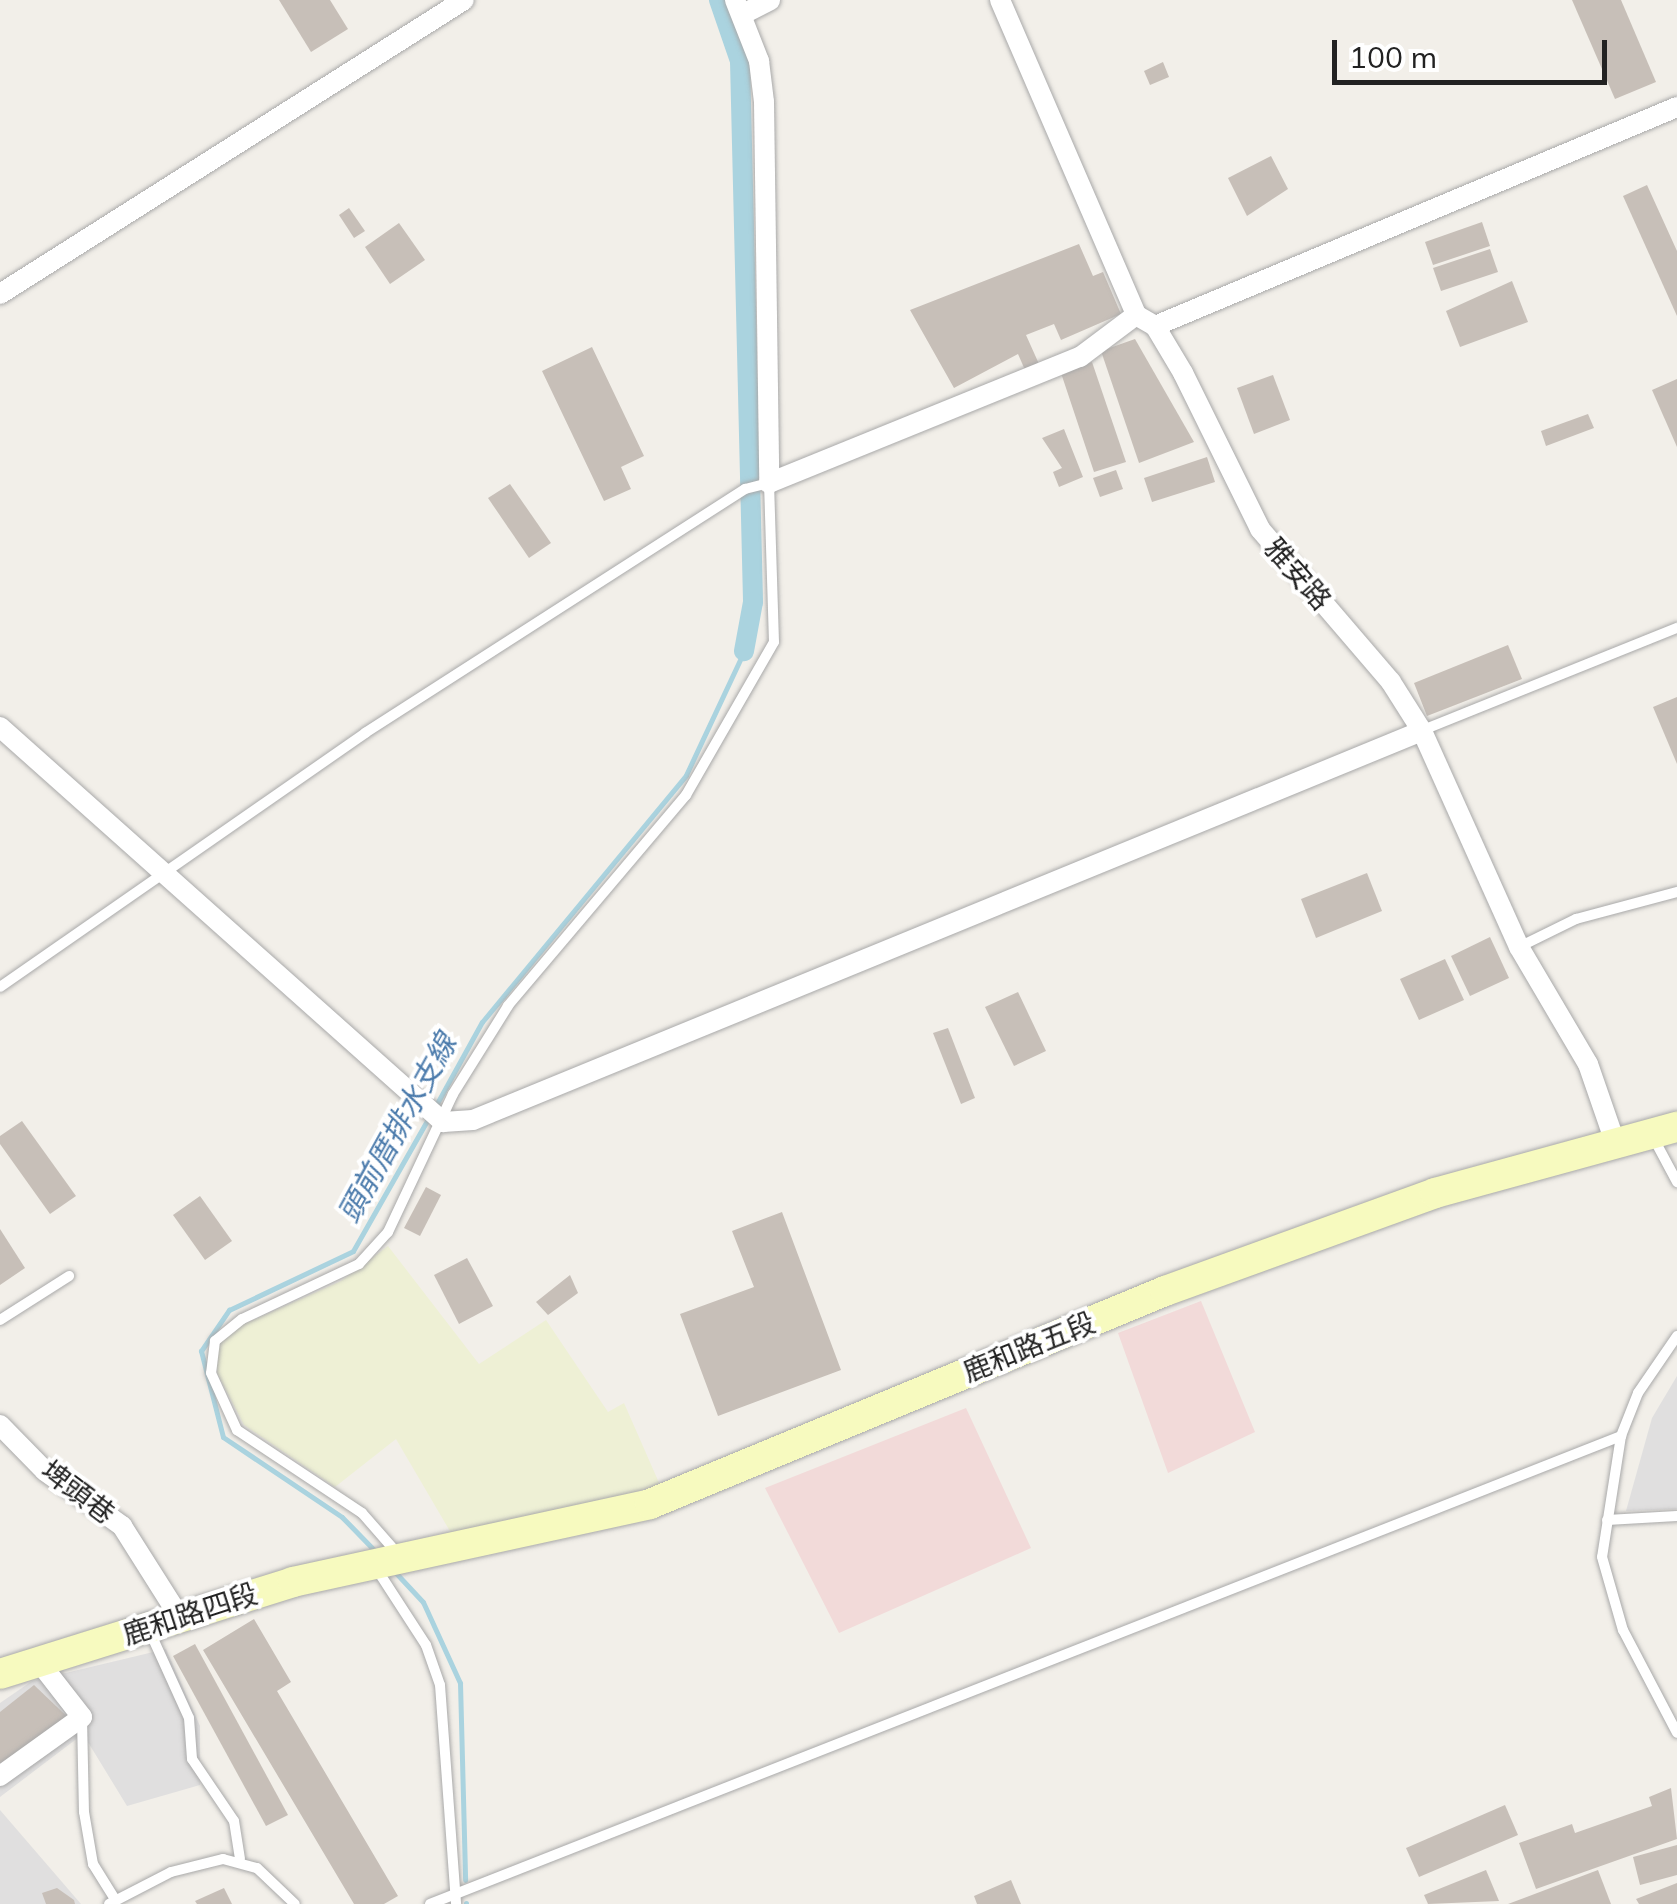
<!DOCTYPE html>
<html>
<head>
<meta charset="utf-8">
<style>
	body { margin:0 }
	#map { position:relative; width:1677px; height:1904px; overflow:hidden; background:#f2efe9; font-family:Mulish,"Noto Sans TC",sans-serif }
	div>[style] { position:absolute }
	.residential>* { inset:0; background:#e0dfdf }
	.commercial>* { inset:0; background:#f2dad9 }
	.farmland>* { inset:0; background:#eef0d5 }
	.stream>* { height:5px; margin:-2.5px; padding:0 2.5px; transform-origin:2.5px; border-radius:2.5px; background:#aad3df }
	.canal>* { height:20px; margin:-10px; padding:0 10px; transform-origin:10px; border-radius:10px; background:#aad3df }
	.building>* { inset:0; background:#c7bfb8 }
	.roads { filter:drop-shadow(0 0 2px #a9a9a9) drop-shadow(0 0 2px #a9a9a9) }
	.service>* { height:10px; margin:-5px; padding:0 5px; transform-origin:5px; border-radius:5px; background:#fff }
	.minor>* { height:20px; margin:-10px; padding:0 10px; transform-origin:10px; border-radius:10px; background:#fff }
	.secondary>* { height:30px; margin:-15px; padding:0 15px; transform-origin:15px; border-radius:15px; background:#f7fabf }
	span { translate:-50% -50%; white-space:nowrap; text-align:center; line-height:1.15; -webkit-text-stroke:8px #fff; paint-order:stroke }
	.street-label { font-size:28px; color:#222 }
	.water-label { font-size:30px; color:#4a7aab; font-style:italic }
	.scale { position:absolute; left:1332px; top:40px; width:275px; height:45px; box-sizing:border-box; border:5px solid #222; border-top:0; padding-left:12px; font-size:30px; line-height:35px; white-space:nowrap; color:#222; -webkit-text-stroke:8px #fff; paint-order:stroke }
</style>
</head>
<body>
<div id="map">
	<div class="residential">
		<div style="clip-path:polygon(1677px 1376px,1677px 1509px,1626px 1511px,1652px 1418px)"></div>
		<div style="clip-path:polygon(166px 1649px,200px 1726px,200px 1785px,127px 1806px,83px 1734px,0 1797px,0 1703px,32px 1681px)"></div>
		<div style="clip-path:polygon(0 1810px,81px 1904px,0 1904px)"></div>
	</div>
	<div class="commercial">
		<div style="clip-path:polygon(1201px 1301px,1255px 1432px,1168px 1473px,1118px 1333px)"></div>
		<div style="clip-path:polygon(966px 1408px,1031px 1548px,839px 1633px,765px 1488px)"></div>
	</div>
	<div class="farmland">
		<div style="clip-path:polygon(388px 1246px,479px 1364px,546px 1320px,608px 1412px,624px 1403px,660px 1485px,543px 1518px,451px 1533px,396px 1439px,335px 1487px,244px 1425px,217px 1373px,218px 1344px,233px 1329px,341px 1281px)"></div>
	</div>
	<div class="stream">
		<div style="left:435px;top:1107px;width:97px;rotate:-61.1deg"></div>
		<div style="left:482px;top:1022px;width:320px;rotate:-50.4deg"></div>
		<div style="left:686px;top:775px;width:137px;rotate:-64.9deg"></div>
		<div style="left:377px;top:1553px;width:50px;rotate:-134.2deg"></div>
		<div style="left:342px;top:1517px;width:143px;rotate:-146.1deg"></div>
		<div style="left:223px;top:1437px;width:89px;rotate:-104.3deg"></div>
		<div style="left:201px;top:1351px;width:50px;rotate:-55.7deg"></div>
		<div style="left:229px;top:1310px;width:137px;rotate:-25.4deg"></div>
		<div style="left:353px;top:1251px;width:154px;rotate:-60.4deg"></div>
		<div style="left:395px;top:1572px;width:41px;rotate:47deg"></div>
		<div style="left:423px;top:1602px;width:89px;rotate:65.4deg"></div>
		<div style="left:460px;top:1683px;width:197px;rotate:88.5deg"></div>
		<div style="left:466px;top:1903px;width:1px;rotate:90deg"></div>
	</div>
	<div class="canal">
		<div style="left:719px;top:0;width:65px;rotate:71deg"></div>
		<div style="left:740px;top:61px;width:541px;rotate:88.62deg"></div>
		<div style="left:753px;top:602px;width:50px;rotate:100.4deg"></div>
	</div>
	<div class="building">
		<div style="clip-path:polygon(279px 0,330px 0,348px 29px,311px 52px)"></div>
		<div style="clip-path:polygon(1572px 0,1621px 0,1656px 82px,1615px 99px)"></div>
		<div style="clip-path:polygon(1163px 62px,1169px 77px,1150px 85px,1144px 71px)"></div>
		<div style="clip-path:polygon(1271px 156px,1288px 189px,1247px 216px,1228px 178px)"></div>
		<div style="clip-path:polygon(1647px 185px,1677px 251px,1677px 316px,1623px 196px)"></div>
		<div style="clip-path:polygon(349px 208px,365px 231px,354px 238px,339px 215px)"></div>
		<div style="clip-path:polygon(1482px 222px,1490px 246px,1433px 265px,1425px 242px)"></div>
		<div style="clip-path:polygon(399px 223px,425px 260px,390px 284px,365px 247px)"></div>
		<div style="clip-path:polygon(1079px 244px,1093px 276px,1103px 272px,1121px 314px,1061px 340px,1054px 324px,1026px 335px,1039px 364px,1025px 370px,1018px 354px,954px 388px,910px 310px)"></div>
		<div style="clip-path:polygon(1490px 249px,1498px 272px,1441px 291px,1433px 268px)"></div>
		<div style="clip-path:polygon(1512px 281px,1528px 322px,1460px 347px,1446px 311px)"></div>
		<div style="clip-path:polygon(1135px 339px,1194px 442px,1139px 463px,1101px 351px)"></div>
		<div style="clip-path:polygon(592px 347px,644px 456px,621px 467px,631px 489px,604px 501px,542px 371px)"></div>
		<div style="clip-path:polygon(1092px 362px,1126px 462px,1094px 472px,1061px 373px)"></div>
		<div style="clip-path:polygon(1273px 375px,1290px 420px,1254px 434px,1237px 388px)"></div>
		<div style="clip-path:polygon(1677px 379px,1677px 447px,1652px 390px)"></div>
		<div style="clip-path:polygon(1588px 414px,1594px 428px,1546px 446px,1541px 431px)"></div>
		<div style="clip-path:polygon(1064px 429px,1083px 477px,1059px 487px,1053px 472px,1062px 468px,1042px 438px)"></div>
		<div style="clip-path:polygon(1207px 457px,1215px 482px,1152px 502px,1144px 478px)"></div>
		<div style="clip-path:polygon(1116px 470px,1123px 489px,1100px 497px,1093px 478px)"></div>
		<div style="clip-path:polygon(510px 484px,551px 543px,529px 558px,488px 498px)"></div>
		<div style="clip-path:polygon(1508px 645px,1522px 679px,1427px 716px,1414px 683px)"></div>
		<div style="clip-path:polygon(1677px 697px,1677px 764px,1653px 707px)"></div>
		<div style="clip-path:polygon(1367px 873px,1382px 911px,1316px 938px,1301px 899px)"></div>
		<div style="clip-path:polygon(1490px 937px,1509px 978px,1470px 996px,1451px 956px)"></div>
		<div style="clip-path:polygon(1445px 959px,1464px 1000px,1419px 1020px,1400px 979px)"></div>
		<div style="clip-path:polygon(1018px 992px,1046px 1051px,1014px 1066px,985px 1007px)"></div>
		<div style="clip-path:polygon(948px 1028px,975px 1098px,961px 1104px,933px 1033px)"></div>
		<div style="clip-path:polygon(22px 1121px,76px 1196px,50px 1214px,0 1144px,0 1136px)"></div>
		<div style="clip-path:polygon(426px 1187px,441px 1195px,420px 1236px,404px 1228px)"></div>
		<div style="clip-path:polygon(200px 1196px,232px 1241px,205px 1260px,173px 1215px)"></div>
		<div style="clip-path:polygon(782px 1212px,841px 1370px,718px 1416px,680px 1314px,754px 1287px,732px 1231px)"></div>
		<div style="clip-path:polygon(0 1229px,25px 1268px,0 1285px)"></div>
		<div style="clip-path:polygon(467px 1258px,493px 1306px,459px 1324px,434px 1275px)"></div>
		<div style="clip-path:polygon(570px 1275px,578px 1293px,548px 1315px,536px 1302px)"></div>
		<div style="clip-path:polygon(254px 1619px,291px 1682px,277px 1691px,398px 1896px,384px 1904px,354px 1904px,203px 1650px)"></div>
		<div style="clip-path:polygon(195px 1644px,288px 1815px,266px 1826px,173px 1656px)"></div>
		<div style="clip-path:polygon(34px 1685px,78px 1727px,0 1783px,0 1712px)"></div>
		<div style="clip-path:polygon(1671px 1788px,1677px 1839px,1536px 1889px,1519px 1843px,1572px 1824px,1575px 1833px,1652px 1806px,1649px 1797px)"></div>
		<div style="clip-path:polygon(1505px 1805px,1518px 1835px,1419px 1877px,1406px 1848px)"></div>
		<div style="clip-path:polygon(1677px 1845px,1677px 1875px,1640px 1885px,1633px 1857px)"></div>
		<div style="clip-path:polygon(1486px 1870px,1499px 1901px,1428px 1904px,1424px 1895px)"></div>
		<div style="clip-path:polygon(1598px 1870px,1611px 1904px,1508px 1904px)"></div>
		<div style="clip-path:polygon(1011px 1880px,1021px 1904px,977px 1904px,974px 1896px)"></div>
		<div style="clip-path:polygon(1677px 1883px,1677px 1904px,1639px 1904px,1636px 1899px)"></div>
		<div style="clip-path:polygon(57px 1888px,74px 1900px,75px 1904px,46px 1904px,42px 1893px)"></div>
		<div style="clip-path:polygon(224px 1888px,232px 1904px,197px 1904px,195px 1901px)"></div>
	</div>
	<div class="roads">
		<div class="service">
			<div style="left:1423px;top:730px;width:274px;rotate:-21.9deg"></div>
			<div style="left:1519px;top:947px;width:64px;rotate:-26.2deg"></div>
			<div style="left:1576px;top:919px;width:105px;rotate:-15deg"></div>
			<div style="left:0;top:987px;width:445px;rotate:-34.8deg"></div>
			<div style="left:365px;top:733px;width:452px;rotate:-32.7deg"></div>
			<div style="left:745px;top:489px;width:25px;rotate:-14deg"></div>
			<div style="left:769px;top:483px;width:159px;rotate:88.2deg"></div>
			<div style="left:774px;top:642px;width:177px;rotate:119.9deg"></div>
			<div style="left:686px;top:795px;width:276px;rotate:130.2deg"></div>
			<div style="left:508px;top:1006px;width:104px;rotate:122deg"></div>
			<div style="left:453px;top:1094px;width:153px;rotate:115.2deg"></div>
			<div style="left:388px;top:1232px;width:43px;rotate:132.2deg"></div>
			<div style="left:359px;top:1264px;width:129px;rotate:154.8deg"></div>
			<div style="left:242px;top:1319px;width:35px;rotate:141deg"></div>
			<div style="left:215px;top:1341px;width:32px;rotate:97deg"></div>
			<div style="left:211px;top:1373px;width:63px;rotate:65.5deg"></div>
			<div style="left:237px;top:1430px;width:150px;rotate:33.6deg"></div>
			<div style="left:362px;top:1513px;width:53px;rotate:48.8deg"></div>
			<div style="left:1654px;top:1139px;width:49px;rotate:61.9deg"></div>
			<div style="left:0;top:1320px;width:82px;rotate:-32.5deg"></div>
			<div style="left:1677px;top:1336px;width:69px;rotate:124.4deg"></div>
			<div style="left:1638px;top:1393px;width:46px;rotate:111.6deg"></div>
			<div style="left:1621px;top:1436px;width:122px;rotate:98.9deg"></div>
			<div style="left:1602px;top:1557px;width:76px;rotate:74deg"></div>
			<div style="left:1623px;top:1630px;width:116px;rotate:62.3deg"></div>
			<div style="left:1607px;top:1520px;width:70px;rotate:-3.3deg"></div>
			<div style="left:376px;top:1568px;width:92px;rotate:57deg"></div>
			<div style="left:426px;top:1645px;width:42px;rotate:70.7deg"></div>
			<div style="left:440px;top:1685px;width:220px;rotate:85.8deg"></div>
			<div style="left:150px;top:1632px;width:94px;rotate:65.6deg"></div>
			<div style="left:189px;top:1718px;width:41px;rotate:85.8deg"></div>
			<div style="left:192px;top:1759px;width:75px;rotate:55.9deg"></div>
			<div style="left:234px;top:1821px;width:38px;rotate:81deg"></div>
			<div style="left:82px;top:1718px;width:94px;rotate:88.8deg"></div>
			<div style="left:84px;top:1812px;width:53px;rotate:80.2deg"></div>
			<div style="left:93px;top:1864px;width:39px;rotate:58deg"></div>
			<div style="left:109px;top:1904px;width:70px;rotate:-27.3deg"></div>
			<div style="left:171px;top:1872px;width:54px;rotate:-14deg"></div>
			<div style="left:223px;top:1859px;width:35px;rotate:15deg"></div>
			<div style="left:257px;top:1868px;width:52px;rotate:43.5deg"></div>
			<div style="left:430px;top:1904px;width:1280px;rotate:-21.45deg"></div>
		</div>
		<div class="minor">
			<div style="left:735px;top:0;width:66px;rotate:68.5deg"></div>
			<div style="left:759px;top:61px;width:41px;rotate:83deg"></div>
			<div style="left:764px;top:102px;width:381px;rotate:89.2deg"></div>
			<div style="left:769px;top:483px;width:336px;rotate:-22.1deg"></div>
			<div style="left:1080px;top:357px;width:70px;rotate:-36.9deg"></div>
			<div style="left:1000px;top:0;width:343px;rotate:66.6deg"></div>
			<div style="left:1136px;top:315px;width:22px;rotate:30deg"></div>
			<div style="left:1155px;top:326px;width:55px;rotate:59.2deg"></div>
			<div style="left:1183px;top:373px;width:174px;rotate:63.7deg"></div>
			<div style="left:1260px;top:529px;width:201px;rotate:49.4deg"></div>
			<div style="left:1391px;top:682px;width:58px;rotate:57.7deg"></div>
			<div style="left:1422px;top:731px;width:237px;rotate:65.8deg"></div>
			<div style="left:1519px;top:947px;width:136px;rotate:59.5deg"></div>
			<div style="left:1588px;top:1064px;width:83px;rotate:70.9deg"></div>
			<div style="left:745px;top:13px;width:28px;rotate:-27deg"></div>
			<div style="left:0;top:294px;width:549px;rotate:-32.36deg"></div>
			<div style="left:1155px;top:326px;width:566px;rotate:-22.76deg"></div>
			<div style="left:0;top:727px;width:594px;rotate:41.72deg"></div>
			<div style="left:443px;top:1122px;width:30px;rotate:-4deg"></div>
			<div style="left:473px;top:1120px;width:1026px;rotate:-22.29deg"></div>
			<div style="left:0;top:1425px;width:64px;rotate:45.6deg"></div>
			<div style="left:45px;top:1471px;width:95px;rotate:35.5deg"></div>
			<div style="left:122px;top:1526px;width:107px;rotate:57.7deg"></div>
			<div style="left:0;top:1776px;width:101px;rotate:-35.7deg"></div>
			<div style="left:82px;top:1717px;width:68px;rotate:-127.9deg"></div>
		</div>
		<div class="secondary">
			<div style="left:0;top:1674px;width:307px;rotate:-17.4deg"></div>
			<div style="left:293px;top:1582px;width:365px;rotate:-12.3deg"></div>
			<div style="left:650px;top:1504px;width:557px;rotate:-22.47deg"></div>
			<div style="left:1165px;top:1291px;width:287px;rotate:-19.9deg"></div>
			<div style="left:1435px;top:1193px;width:251px;rotate:-15.3deg"></div>
		</div>
	</div>
	<div class="street-label">
		<span style="left:1298px;top:574px;rotate:49deg">雅安路</span>
		<span style="left:1029px;top:1347px;rotate:-22deg">鹿和路五段</span>
		<span style="left:78px;top:1492px;rotate:37deg">埤頭巷</span>
		<span style="left:190px;top:1614px;rotate:-18deg">鹿和路四段</span>
	</div>
	<div class="water-label">
		<span style="left:397px;top:1128px;rotate:-61deg">頭前厝排水支線</span>
	</div>
	<div class="scale">100 m</div>
</div>
</body>
</html>
